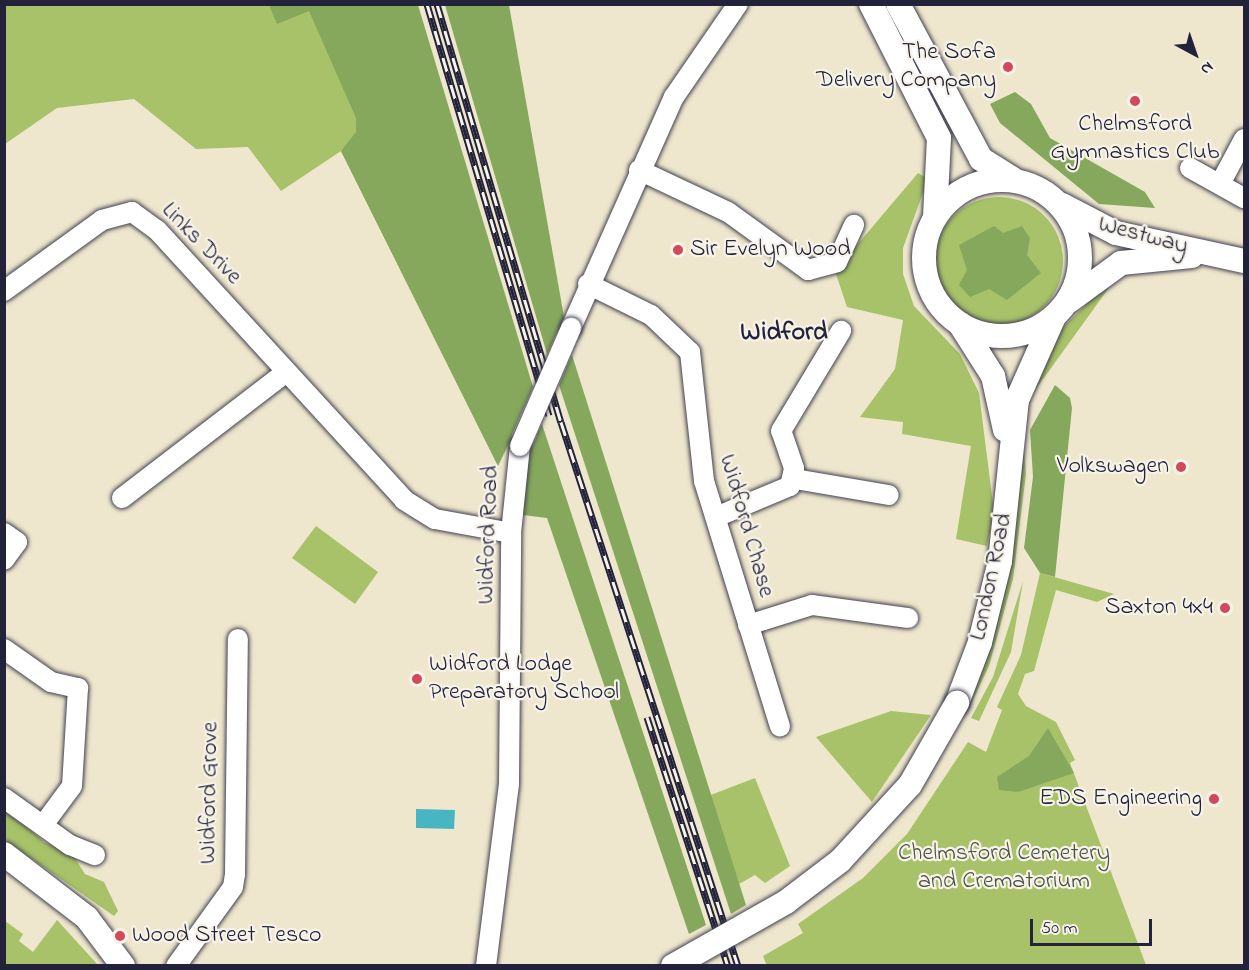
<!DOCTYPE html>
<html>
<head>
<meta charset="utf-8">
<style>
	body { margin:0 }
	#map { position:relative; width:1249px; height:970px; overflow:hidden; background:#eee7cd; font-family:"Indie Flower",sans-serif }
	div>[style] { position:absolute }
	.green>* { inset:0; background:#a7c268 }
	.round { border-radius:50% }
	.forest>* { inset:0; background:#85a85c }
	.water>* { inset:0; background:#48b5c3 }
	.roads { filter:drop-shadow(0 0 2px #414051) drop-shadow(0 0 2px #414051) }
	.minor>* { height:20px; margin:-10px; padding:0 10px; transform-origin:10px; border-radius:10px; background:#fff }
	.major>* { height:24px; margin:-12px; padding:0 12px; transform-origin:12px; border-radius:12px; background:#fff }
	.major>.ring { margin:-12px; padding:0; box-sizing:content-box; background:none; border:24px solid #fff; border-radius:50% }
	.rail>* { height:7px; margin-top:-3.5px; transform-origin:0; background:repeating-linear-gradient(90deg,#f7f3e8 0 14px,#22223b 0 28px); box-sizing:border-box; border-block:2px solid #22223b }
	.bridges { filter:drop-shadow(0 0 2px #414051) drop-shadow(0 0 2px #414051) }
	.minor-bridge>* { height:20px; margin:-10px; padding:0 10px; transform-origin:10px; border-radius:10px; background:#fff }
	.major-bridge>* { height:24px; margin:-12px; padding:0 12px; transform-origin:12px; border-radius:12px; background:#fff }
	.dots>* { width:16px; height:16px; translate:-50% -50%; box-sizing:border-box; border:3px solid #f7f3e8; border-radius:50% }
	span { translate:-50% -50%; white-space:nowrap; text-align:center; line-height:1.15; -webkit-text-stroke:4.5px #f7f3e8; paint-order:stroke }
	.poi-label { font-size:24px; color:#22223b }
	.right { translate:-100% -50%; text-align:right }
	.left { translate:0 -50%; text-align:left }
	.street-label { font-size:24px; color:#22223b }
	.park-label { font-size:24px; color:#4a5248 }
	.neighbourhood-label { font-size:26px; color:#22223b; font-weight:700 }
	.frame { position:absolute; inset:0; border:6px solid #22223b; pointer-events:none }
	.north { position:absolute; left:1165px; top:24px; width:60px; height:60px; -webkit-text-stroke:4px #f7f3e8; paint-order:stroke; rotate:140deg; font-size:16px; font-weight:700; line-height:24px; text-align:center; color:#22223b }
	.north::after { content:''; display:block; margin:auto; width:21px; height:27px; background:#22223b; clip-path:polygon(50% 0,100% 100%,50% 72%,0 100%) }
	.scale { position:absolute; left:1030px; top:919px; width:122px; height:27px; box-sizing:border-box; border:3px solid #22223b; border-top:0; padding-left:8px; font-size:18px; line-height:21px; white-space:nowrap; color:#22223b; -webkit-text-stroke:4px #f7f3e8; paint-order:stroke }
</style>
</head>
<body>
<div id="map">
	<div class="green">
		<div style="clip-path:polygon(5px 5px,396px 5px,512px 438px,498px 466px,341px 151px,281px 191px,248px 147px,196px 149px,134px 99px,57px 108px,5px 144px)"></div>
		<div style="clip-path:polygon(918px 173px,928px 179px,903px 248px,903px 274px,914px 306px,960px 354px,979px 393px,994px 512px,987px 546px,956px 539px,971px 446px,902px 434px,903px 422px,860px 417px,895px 369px,903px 320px,847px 307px,835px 271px)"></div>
		<div class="round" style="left:935px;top:197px;width:128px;height:128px"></div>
		<div style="clip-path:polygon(1121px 271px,1028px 400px,1059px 331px)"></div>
		<div style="clip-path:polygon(1023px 437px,1026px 474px,1013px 579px,989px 666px,969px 708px,1009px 577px)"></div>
		<div style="clip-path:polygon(316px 526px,378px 572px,355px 604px,292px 558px)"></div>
		<div style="clip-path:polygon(1040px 573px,1114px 594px,1097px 602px,1056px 590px,1034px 671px,1025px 674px,1018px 694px,1026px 706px,1056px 722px,1075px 760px,1070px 763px,1146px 965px,767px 966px,763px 956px,803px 933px,798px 924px,863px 878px,907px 834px,968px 742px,986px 752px,1002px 710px,997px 707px,1021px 655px)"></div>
		<div style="clip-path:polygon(1023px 581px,1011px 652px,979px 721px,971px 718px,993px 677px)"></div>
		<div style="clip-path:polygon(891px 711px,931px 715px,872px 802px,816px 737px)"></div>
		<div style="clip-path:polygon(755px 778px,790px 866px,765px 883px,755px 875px,739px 884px,708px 796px)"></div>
		<div style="clip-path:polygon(5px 808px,44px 842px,73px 855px,85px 874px,104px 882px,118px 911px,114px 916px,5px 840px)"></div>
		<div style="clip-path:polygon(57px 920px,98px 965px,5px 965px,5px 921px,23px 934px,19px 941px,33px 952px)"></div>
	</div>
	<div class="forest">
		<div style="clip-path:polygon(269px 5px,418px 5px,533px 387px,498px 466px,341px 151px,356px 132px,356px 118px,309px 11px,277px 24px)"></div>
		<div style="clip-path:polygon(445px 5px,509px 5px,564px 317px,547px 354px)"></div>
		<div style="clip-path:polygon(1015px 92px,1031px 104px,1050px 138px,1145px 192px,1155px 208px,1099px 204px,1000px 123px,990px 104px)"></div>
		<div style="clip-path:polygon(994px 226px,1003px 233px,1022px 226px,1030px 238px,1027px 255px,1041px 273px,1007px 300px,989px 289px,970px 297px,959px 285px,967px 270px,959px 245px)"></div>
		<div style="clip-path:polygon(572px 355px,746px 905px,731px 914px,559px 385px)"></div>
		<div style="clip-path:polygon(1055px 385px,1070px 398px,1072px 408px,1055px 577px,1040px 573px,1024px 548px,1033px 477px,1030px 430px)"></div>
		<div style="clip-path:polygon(542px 424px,706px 925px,689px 934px,547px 518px,523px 515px,529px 454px)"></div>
		<div style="clip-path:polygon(1048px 728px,1074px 773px,1018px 792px,999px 790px,997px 777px,1029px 756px)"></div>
	</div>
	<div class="water">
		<div style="clip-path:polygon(416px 809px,455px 810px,454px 829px,416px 828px)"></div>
	</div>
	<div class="roads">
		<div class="minor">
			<div style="left:1190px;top:168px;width:62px;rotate:29.1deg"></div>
			<div style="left:639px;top:170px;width:98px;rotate:25.3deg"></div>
			<div style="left:728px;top:212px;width:99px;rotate:35.9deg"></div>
			<div style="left:808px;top:270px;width:30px;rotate:-15deg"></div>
			<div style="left:837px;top:262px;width:41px;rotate:-65.3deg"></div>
			<div style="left:1220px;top:184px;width:51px;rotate:-61.9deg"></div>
			<div style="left:588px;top:284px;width:70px;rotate:26.2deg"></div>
			<div style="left:651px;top:315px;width:54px;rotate:43.5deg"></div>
			<div style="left:690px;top:352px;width:130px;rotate:83.8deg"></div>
			<div style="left:704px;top:481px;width:257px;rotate:72.8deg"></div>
			<div style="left:4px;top:291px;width:121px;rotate:-35.9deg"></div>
			<div style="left:102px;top:220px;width:31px;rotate:-15deg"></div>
			<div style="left:132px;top:212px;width:31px;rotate:36deg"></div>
			<div style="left:157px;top:230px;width:366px;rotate:47.5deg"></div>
			<div style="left:404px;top:500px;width:36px;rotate:32deg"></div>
			<div style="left:435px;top:519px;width:77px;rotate:10.4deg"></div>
			<div style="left:571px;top:328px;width:253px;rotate:-66deg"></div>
			<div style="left:674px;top:97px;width:113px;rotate:-55.5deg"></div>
			<div style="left:795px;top:479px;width:95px;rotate:9.7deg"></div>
			<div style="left:122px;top:498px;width:205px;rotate:-37.5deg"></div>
			<div style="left:716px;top:517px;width:80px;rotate:-22.7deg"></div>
			<div style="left:790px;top:486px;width:18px;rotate:-77deg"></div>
			<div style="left:794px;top:468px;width:39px;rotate:-109deg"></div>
			<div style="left:781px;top:431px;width:117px;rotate:-59deg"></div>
			<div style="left:4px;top:533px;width:16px;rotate:35deg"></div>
			<div style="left:17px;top:542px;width:22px;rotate:126deg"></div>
			<div style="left:748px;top:625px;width:67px;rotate:-17.4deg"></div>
			<div style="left:812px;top:605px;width:97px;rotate:7.7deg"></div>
			<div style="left:4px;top:649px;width:57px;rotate:35.1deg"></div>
			<div style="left:51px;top:682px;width:28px;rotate:13deg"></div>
			<div style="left:78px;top:688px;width:98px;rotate:93.5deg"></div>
			<div style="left:72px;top:786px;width:49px;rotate:126.6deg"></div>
			<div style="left:4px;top:798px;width:81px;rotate:35.5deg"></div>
			<div style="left:70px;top:845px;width:27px;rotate:22deg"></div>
			<div style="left:176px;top:966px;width:97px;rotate:-54.2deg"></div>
			<div style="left:233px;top:887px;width:13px;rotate:-81deg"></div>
			<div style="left:235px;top:874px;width:235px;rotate:-89.3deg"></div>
			<div style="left:486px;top:966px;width:183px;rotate:-82.8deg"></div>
			<div style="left:509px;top:784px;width:251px;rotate:-89.5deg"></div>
			<div style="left:511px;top:533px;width:87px;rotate:-84.1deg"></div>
		</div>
		<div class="major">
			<div style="left:871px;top:4px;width:150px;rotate:63.1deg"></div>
			<div style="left:939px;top:138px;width:79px;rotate:92.9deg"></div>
			<div style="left:898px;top:4px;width:176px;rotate:61.8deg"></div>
			<div style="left:981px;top:159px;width:38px;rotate:32deg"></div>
			<div class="ring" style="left:924px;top:180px;width:132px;height:132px"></div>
			<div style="left:1062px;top:205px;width:61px;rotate:27.4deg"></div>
			<div style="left:1116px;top:233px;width:131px;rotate:12.3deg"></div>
			<div style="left:1069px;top:301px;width:64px;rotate:-36.2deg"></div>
			<div style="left:1121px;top:263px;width:71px;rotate:-5.6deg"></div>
			<div style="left:960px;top:324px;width:62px;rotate:57.6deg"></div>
			<div style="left:993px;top:376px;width:55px;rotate:77.5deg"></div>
			<div style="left:957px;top:703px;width:65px;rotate:-69.3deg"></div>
			<div style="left:980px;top:642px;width:83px;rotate:-76.1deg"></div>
			<div style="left:1000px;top:561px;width:162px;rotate:-84deg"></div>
			<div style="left:1017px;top:400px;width:89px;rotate:-66deg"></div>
			<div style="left:4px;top:854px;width:105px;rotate:37.6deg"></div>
			<div style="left:87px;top:918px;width:60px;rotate:53.1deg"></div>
		</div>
	</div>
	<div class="rail">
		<div style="left:427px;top:4px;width:429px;rotate:73.5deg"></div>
		<div style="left:437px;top:4px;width:436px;rotate:73.5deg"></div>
		<div style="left:561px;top:422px;width:572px;rotate:71.98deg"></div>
		<div style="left:647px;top:717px;width:262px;rotate:72deg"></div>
	</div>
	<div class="bridges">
		<div class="minor-bridge">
			<div style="left:520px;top:446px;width:129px;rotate:-66.6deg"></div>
		</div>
		<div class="major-bridge">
			<div style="left:673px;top:966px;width:130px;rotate:-29.5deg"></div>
			<div style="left:786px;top:902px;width:68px;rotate:-37.2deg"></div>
			<div style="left:840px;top:861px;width:103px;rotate:-47.4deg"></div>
			<div style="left:910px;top:785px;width:95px;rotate:-60.2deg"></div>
		</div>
	</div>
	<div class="dots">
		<div style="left:1008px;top:67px;background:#d1495b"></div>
		<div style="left:1135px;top:101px;background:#d1495b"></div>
		<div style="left:678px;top:250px;background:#d1495b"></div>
		<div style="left:1181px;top:467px;background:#d1495b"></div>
		<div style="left:1225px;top:608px;background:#d1495b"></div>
		<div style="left:417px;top:679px;background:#d1495b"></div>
		<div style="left:1214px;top:799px;background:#d1495b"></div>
		<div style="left:120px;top:936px;background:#d1495b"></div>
	</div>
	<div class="poi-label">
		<span class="right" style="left:996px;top:67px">The Sofa<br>Delivery Company</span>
		<span style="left:1135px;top:139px">Chelmsford<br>Gymnastics Club</span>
		<span class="left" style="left:690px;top:250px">Sir Evelyn Wood</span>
		<span class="right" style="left:1169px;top:467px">Volkswagen</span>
		<span class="right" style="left:1213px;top:608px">Saxton 4x4</span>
		<span class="left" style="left:429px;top:679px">Widford Lodge<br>Preparatory School</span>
		<span class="right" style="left:1202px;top:799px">EDS Engineering</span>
		<span class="left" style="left:132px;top:936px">Wood Street Tesco</span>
	</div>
	<div class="street-label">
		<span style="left:1143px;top:236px;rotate:15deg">Westway</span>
		<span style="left:201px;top:244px;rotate:46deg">Links Drive</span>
		<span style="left:746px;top:526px;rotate:74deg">Widford Chase</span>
		<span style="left:489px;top:535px;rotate:-88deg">Widford Road</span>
		<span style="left:992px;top:577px;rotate:-78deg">London Road</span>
		<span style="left:210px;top:793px;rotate:-89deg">Widford Grove</span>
	</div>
	<div class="park-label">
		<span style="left:1004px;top:868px">Chelmsford Cemetery<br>and Crematorium</span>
	</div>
	<div class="neighbourhood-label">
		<span style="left:784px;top:334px">Widford</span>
	</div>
	<div class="frame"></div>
	<div class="north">N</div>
	<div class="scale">50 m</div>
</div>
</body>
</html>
